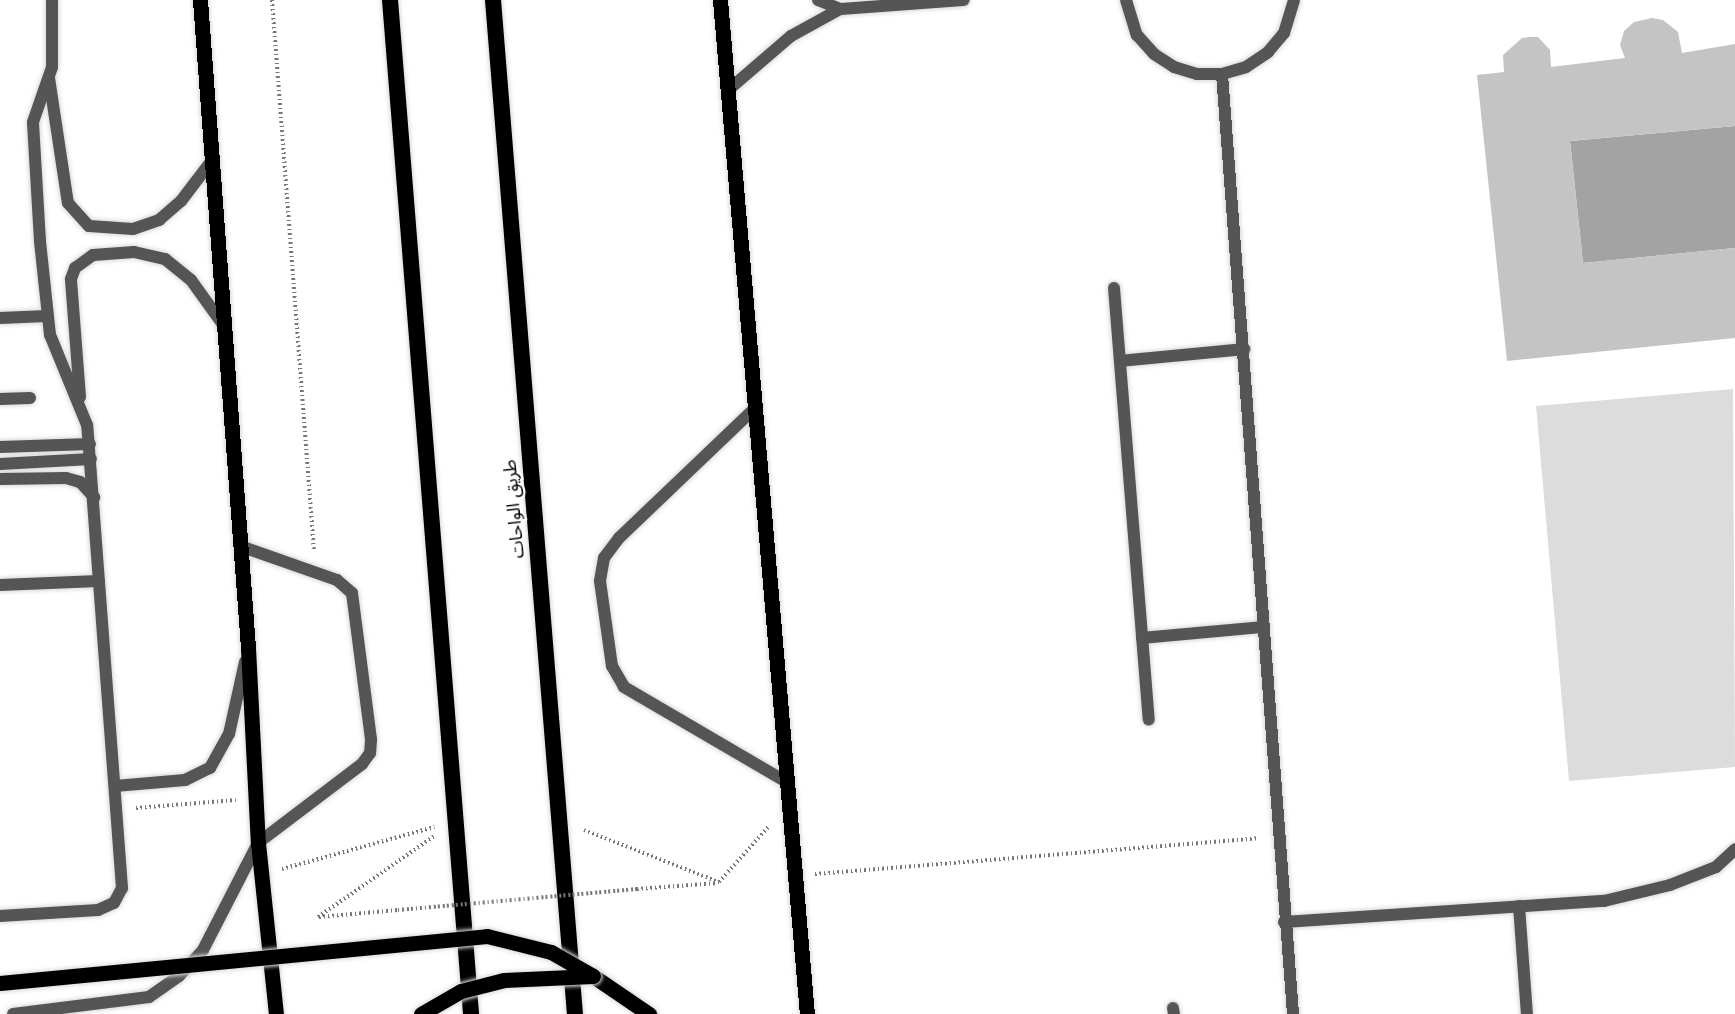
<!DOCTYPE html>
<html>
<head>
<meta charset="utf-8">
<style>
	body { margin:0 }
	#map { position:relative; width:1735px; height:1014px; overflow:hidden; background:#fff; font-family:Helvetica,"Noto Sans Arabic",sans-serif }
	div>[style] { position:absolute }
	.green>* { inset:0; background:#dcdcdc }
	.water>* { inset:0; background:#a3a3a3 }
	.building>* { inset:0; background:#c4c4c4 }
	.path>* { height:4px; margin-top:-2px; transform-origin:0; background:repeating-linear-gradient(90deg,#777 0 1.5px,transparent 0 4.5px) }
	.roads { filter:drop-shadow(0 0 2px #dbdbdb) drop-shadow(0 0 2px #dbdbdb) }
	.service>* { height:12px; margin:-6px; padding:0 6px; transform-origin:6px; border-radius:6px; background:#555 }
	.minor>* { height:12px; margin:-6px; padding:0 6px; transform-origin:6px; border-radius:6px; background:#555 }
	.tertiary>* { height:12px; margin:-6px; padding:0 6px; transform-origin:6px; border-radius:6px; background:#555 }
	.primary>* { height:15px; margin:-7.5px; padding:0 7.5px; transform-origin:7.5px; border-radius:7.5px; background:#000 }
	.trunk>* { height:16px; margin:-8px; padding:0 8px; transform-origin:8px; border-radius:8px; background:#000 }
	.path-bridge>* { height:4px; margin-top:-2px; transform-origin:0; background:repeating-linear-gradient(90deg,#777 0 1.5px,transparent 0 4.5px) }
	.bridges { filter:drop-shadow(0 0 2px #dbdbdb) drop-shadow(0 0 2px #dbdbdb) }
	.primary-bridge>* { height:15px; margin:-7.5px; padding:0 7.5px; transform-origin:7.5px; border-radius:7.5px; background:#000 }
	span { translate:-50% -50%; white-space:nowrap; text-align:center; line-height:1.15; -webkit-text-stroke:4.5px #fff; paint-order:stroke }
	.street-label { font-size:18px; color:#000 }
</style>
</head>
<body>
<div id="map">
	<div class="green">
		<div style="clip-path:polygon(1733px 389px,1735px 767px,1569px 781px,1536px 406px)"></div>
	</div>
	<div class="water">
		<div style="clip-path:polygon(1735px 126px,1735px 248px,1583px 263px,1570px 141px)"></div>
	</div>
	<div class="building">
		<div style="clip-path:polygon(1652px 18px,1663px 20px,1678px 32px,1682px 53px,1735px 44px,1735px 126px,1570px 141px,1583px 263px,1735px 248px,1735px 338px,1507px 361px,1477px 75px,1504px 72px,1503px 55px,1522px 38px,1530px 37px,1538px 37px,1550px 50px,1551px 67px,1625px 58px,1620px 45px,1624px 31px,1634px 22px)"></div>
	</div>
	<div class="path">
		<div style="left:272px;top:0;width:553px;rotate:85.64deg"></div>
		<div style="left:136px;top:808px;width:100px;rotate:-4.6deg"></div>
		<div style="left:584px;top:830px;width:145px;rotate:21.1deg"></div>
		<div style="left:719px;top:882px;width:75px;rotate:-48.2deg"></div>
		<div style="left:282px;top:869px;width:158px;rotate:-15.4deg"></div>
		<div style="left:815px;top:874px;width:445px;rotate:-4.6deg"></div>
		<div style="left:637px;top:889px;width:81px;rotate:-4.2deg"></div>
		<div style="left:318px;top:917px;width:141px;rotate:-34.9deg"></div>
		<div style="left:319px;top:917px;width:79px;rotate:-5.1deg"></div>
	</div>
	<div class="roads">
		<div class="service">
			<div style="left:1222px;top:74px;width:943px;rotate:85.68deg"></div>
			<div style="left:49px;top:78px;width:126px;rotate:81.4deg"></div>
			<div style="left:68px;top:203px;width:31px;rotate:48deg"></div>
			<div style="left:89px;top:226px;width:44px;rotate:3.9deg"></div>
			<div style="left:133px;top:229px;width:28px;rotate:-19deg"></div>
			<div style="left:159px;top:220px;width:29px;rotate:-41deg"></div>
			<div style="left:181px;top:201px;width:53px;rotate:-52.7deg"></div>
			<div style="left:1114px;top:288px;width:433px;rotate:85.4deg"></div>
			<div style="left:0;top:318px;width:47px;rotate:-2.4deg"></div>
			<div style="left:1120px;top:361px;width:125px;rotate:-5.5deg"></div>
			<div style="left:80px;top:397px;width:118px;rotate:-94.4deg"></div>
			<div style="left:71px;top:279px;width:12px;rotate:-70deg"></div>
			<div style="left:75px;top:268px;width:22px;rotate:-36deg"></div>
			<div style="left:93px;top:255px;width:41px;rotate:-4.2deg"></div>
			<div style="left:134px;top:252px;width:32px;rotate:13deg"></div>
			<div style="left:165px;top:259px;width:33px;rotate:39deg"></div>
			<div style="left:191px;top:280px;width:57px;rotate:54.3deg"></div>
			<div style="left:0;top:399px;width:30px;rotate:-2deg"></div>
			<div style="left:754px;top:409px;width:187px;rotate:136.3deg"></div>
			<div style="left:619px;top:538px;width:25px;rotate:127deg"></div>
			<div style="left:604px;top:558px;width:23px;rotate:100deg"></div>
			<div style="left:600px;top:581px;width:86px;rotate:82deg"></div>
			<div style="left:612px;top:666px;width:24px;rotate:60deg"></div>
			<div style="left:624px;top:687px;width:186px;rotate:30.3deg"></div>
			<div style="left:0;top:447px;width:90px;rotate:-1.9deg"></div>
			<div style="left:0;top:464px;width:91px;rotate:-3.1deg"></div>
			<div style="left:0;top:479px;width:66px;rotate:-0.9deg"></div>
			<div style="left:66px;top:478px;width:15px;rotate:16deg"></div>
			<div style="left:80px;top:482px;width:21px;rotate:47deg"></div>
			<div style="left:240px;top:546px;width:103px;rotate:19.3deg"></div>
			<div style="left:337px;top:580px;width:20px;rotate:41deg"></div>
			<div style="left:352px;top:593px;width:148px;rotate:82.6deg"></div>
			<div style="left:371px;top:740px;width:13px;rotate:94deg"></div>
			<div style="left:370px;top:753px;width:14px;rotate:126deg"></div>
			<div style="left:362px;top:764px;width:131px;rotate:142.8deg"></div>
			<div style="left:0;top:585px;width:99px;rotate:-2.3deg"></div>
			<div style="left:1142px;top:638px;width:122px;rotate:-5.2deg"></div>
			<div style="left:115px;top:786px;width:70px;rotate:-4.9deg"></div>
			<div style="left:185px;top:780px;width:28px;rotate:-26deg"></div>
			<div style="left:210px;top:768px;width:39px;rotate:-61deg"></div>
			<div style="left:229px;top:734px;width:74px;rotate:-77.5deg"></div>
			<div style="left:1519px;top:906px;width:108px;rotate:85.8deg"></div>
			<div style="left:0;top:916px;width:98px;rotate:-3.5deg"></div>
			<div style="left:98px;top:910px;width:17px;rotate:-24deg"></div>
			<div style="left:114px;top:903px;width:17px;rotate:-62deg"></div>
			<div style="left:122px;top:888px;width:464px;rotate:-94.3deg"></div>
			<div style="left:87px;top:425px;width:97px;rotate:-112.3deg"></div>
			<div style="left:50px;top:335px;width:95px;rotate:-96.1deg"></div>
			<div style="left:40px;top:241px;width:119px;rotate:-93.4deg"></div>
			<div style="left:33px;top:122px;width:58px;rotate:-70.9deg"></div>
			<div style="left:52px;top:67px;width:67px;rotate:-90deg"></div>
			<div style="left:1284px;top:922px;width:321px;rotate:-3.8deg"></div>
			<div style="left:1604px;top:901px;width:68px;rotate:-13.6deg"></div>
			<div style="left:1670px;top:885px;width:49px;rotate:-21.4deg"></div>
			<div style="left:1716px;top:867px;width:26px;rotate:-43deg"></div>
			<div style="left:1173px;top:1008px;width:6px;rotate:81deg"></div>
		</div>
		<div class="minor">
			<div style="left:818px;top:0;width:24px;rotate:22deg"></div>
			<div style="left:1126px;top:0;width:37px;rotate:73deg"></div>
			<div style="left:1137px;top:35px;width:25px;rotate:48deg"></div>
			<div style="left:1154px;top:54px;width:24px;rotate:33deg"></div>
			<div style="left:1174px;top:67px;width:24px;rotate:17deg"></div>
			<div style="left:1197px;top:74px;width:25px"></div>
			<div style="left:1222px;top:74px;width:25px;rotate:-16deg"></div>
			<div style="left:1246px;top:67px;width:27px;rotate:-34deg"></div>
			<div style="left:1268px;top:52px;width:25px;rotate:-50deg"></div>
			<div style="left:1284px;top:33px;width:34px;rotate:-73deg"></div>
			<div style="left:727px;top:91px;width:84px;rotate:-40.7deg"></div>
			<div style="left:791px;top:36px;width:56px;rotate:-28.9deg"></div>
			<div style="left:840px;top:9px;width:124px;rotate:-4.2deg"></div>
		</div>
		<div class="tertiary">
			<div style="left:13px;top:1014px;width:137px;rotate:-7.1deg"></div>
			<div style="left:149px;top:997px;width:37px;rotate:-35deg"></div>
			<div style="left:179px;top:976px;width:35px;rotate:-47deg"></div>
			<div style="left:203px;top:950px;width:118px;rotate:-62.8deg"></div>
		</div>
		<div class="primary">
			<div style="left:200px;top:0;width:650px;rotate:85.76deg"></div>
			<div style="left:248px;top:648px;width:195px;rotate:87.1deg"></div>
			<div style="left:258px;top:843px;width:172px;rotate:84deg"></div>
			<div style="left:720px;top:0;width:1018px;rotate:85.1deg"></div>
			<div style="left:593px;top:976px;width:68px;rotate:34.2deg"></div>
		</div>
		<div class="trunk">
			<div style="left:390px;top:0;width:1017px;rotate:85.43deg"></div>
			<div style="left:493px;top:0;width:1017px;rotate:85.38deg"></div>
		</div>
	</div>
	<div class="path-bridge">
		<div style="left:398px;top:910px;width:240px;rotate:-5deg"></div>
	</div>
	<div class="bridges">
		<div class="primary-bridge">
			<div style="left:0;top:983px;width:489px;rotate:-5.5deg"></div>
			<div style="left:487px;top:936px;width:66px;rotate:14deg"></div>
			<div style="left:551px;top:952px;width:48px;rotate:29.7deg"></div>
			<div style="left:421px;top:1014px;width:46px;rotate:-29.9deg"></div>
			<div style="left:461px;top:991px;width:44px;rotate:-14.3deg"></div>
			<div style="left:504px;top:980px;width:89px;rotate:-2.6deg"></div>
		</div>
	</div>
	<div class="street-label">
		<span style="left:514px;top:509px;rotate:-95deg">طريق الواحات</span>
	</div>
</div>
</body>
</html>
